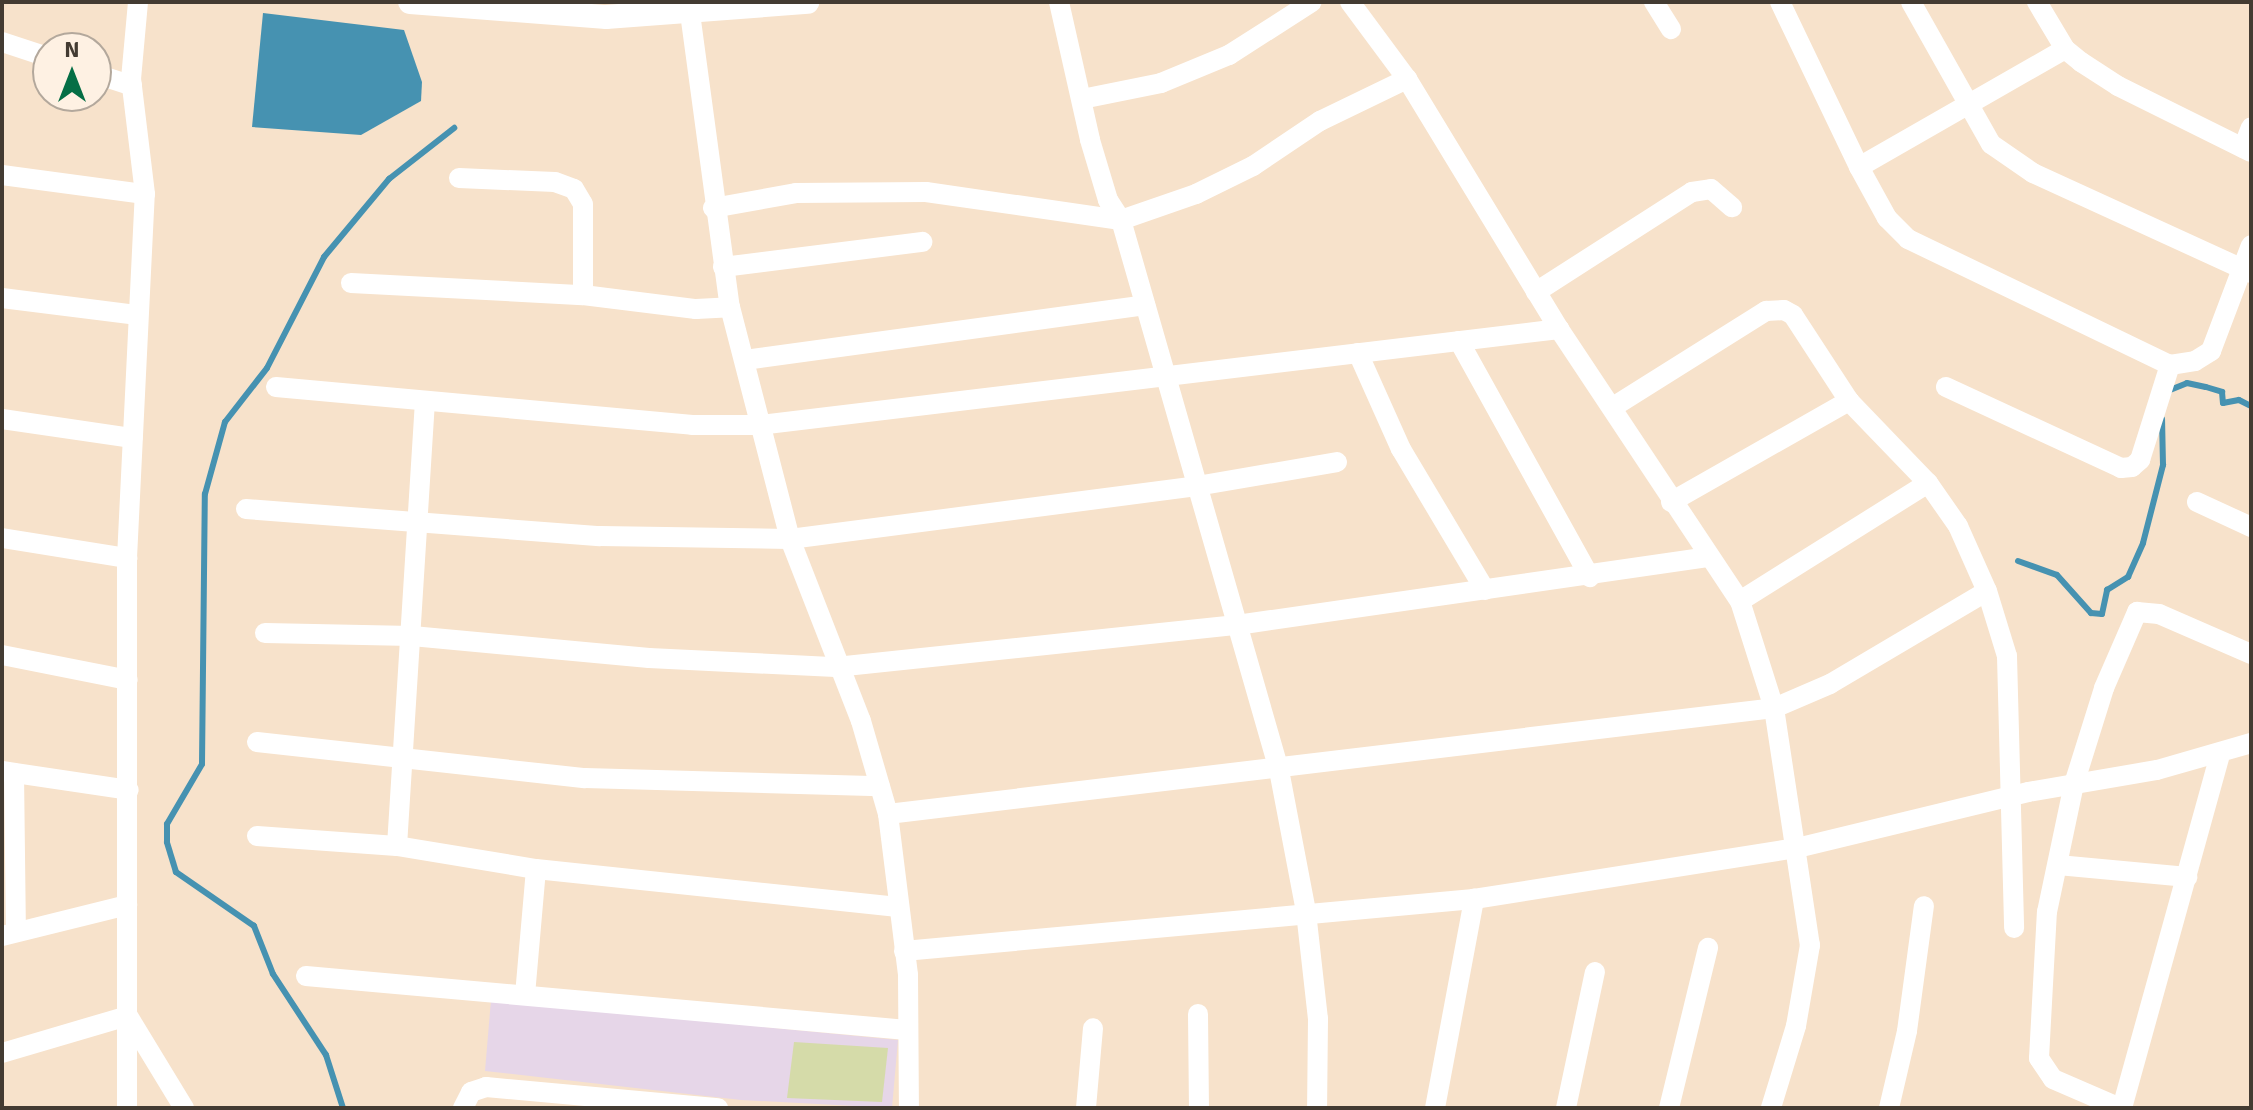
<!DOCTYPE html>
<html>
<head>
<meta charset="utf-8">
<style>
	body { margin:0 }
	#map { position:relative; width:2253px; height:1110px; overflow:hidden; background:#f7e2cb; font-family:Signika,sans-serif }
	div>[style] { position:absolute }
	.education>* { inset:0; background:#e6d6e8 }
	.green>* { inset:0; background:#d5dba9 }
	.water>* { inset:0; background:#4692b1 }
	.stream>* { height:6px; margin:-3px; padding:0 3px; transform-origin:3px; border-radius:3px; background:#4692b1 }
	.minor>* { height:20px; margin:-10px; padding:0 10px; transform-origin:10px; border-radius:10px; background:#fff }
	.tertiary>* { height:24px; margin:-12px; padding:0 12px; transform-origin:12px; border-radius:12px; background:#fff }
	span { translate:-50% -50%; white-space:nowrap; text-align:center; line-height:1.15; -webkit-text-stroke:6px #fef1e3; paint-order:stroke }
	.frame { position:absolute; inset:0; border:4px solid #433b32; pointer-events:none }
	.north { position:absolute; left:32px; top:32px; width:80px; height:80px; box-sizing:border-box; background:#fef1e3; border:2px solid #b3a89c; border-radius:50%; rotate:0deg; font-size:22px; font-weight:700; line-height:32px; text-align:center; color:#433b32 }
	.north::after { content:''; display:block; margin:auto; width:28px; height:36px; background:#056e45; clip-path:polygon(50% 0,100% 100%,50% 72%,0 100%) }
</style>
</head>
<body>
<div id="map">
	<div class="education">
		<div style="clip-path:polygon(491px 1000px,898px 1040px,892px 1108px,741px 1100px,485px 1071px)"></div>
	</div>
	<div class="green">
		<div style="clip-path:polygon(794px 1042px,888px 1048px,882px 1102px,787px 1098px)"></div>
	</div>
	<div class="water">
		<div style="clip-path:polygon(263px 13px,404px 30px,422px 82px,421px 101px,361px 135px,252px 127px)"></div>
	</div>
	<div class="stream">
		<div style="left:2170px;top:390px;width:18px;rotate:-22deg"></div>
		<div style="left:2187px;top:383px;width:19px;rotate:12deg"></div>
		<div style="left:2206px;top:387px;width:17px;rotate:17deg"></div>
		<div style="left:2222px;top:392px;width:11px;rotate:85deg"></div>
		<div style="left:2223px;top:403px;width:16px;rotate:-11deg"></div>
		<div style="left:2239px;top:400px;width:13px;rotate:27deg"></div>
		<div style="left:2018px;top:561px;width:41px;rotate:19.7deg"></div>
		<div style="left:2057px;top:575px;width:51px;rotate:48.2deg"></div>
		<div style="left:2091px;top:613px;width:11px;rotate:5deg"></div>
		<div style="left:2102px;top:614px;width:25px;rotate:-78deg"></div>
		<div style="left:2107px;top:590px;width:25px;rotate:-32deg"></div>
		<div style="left:2128px;top:577px;width:37px;rotate:-66deg"></div>
		<div style="left:2143px;top:543px;width:81px;rotate:-75.6deg"></div>
		<div style="left:2163px;top:465px;width:46px;rotate:-91.2deg"></div>
		<div style="left:343px;top:1108px;width:56px;rotate:-107.8deg"></div>
		<div style="left:326px;top:1055px;width:97px;rotate:-123.2deg"></div>
		<div style="left:273px;top:974px;width:52px;rotate:-111.6deg"></div>
		<div style="left:254px;top:926px;width:95px;rotate:-145.3deg"></div>
		<div style="left:176px;top:872px;width:31px;rotate:-107deg"></div>
		<div style="left:167px;top:842px;width:18px;rotate:-90deg"></div>
		<div style="left:167px;top:824px;width:69px;rotate:-59.7deg"></div>
		<div style="left:202px;top:764px;width:270px;rotate:-89.4deg"></div>
		<div style="left:205px;top:494px;width:75px;rotate:-74.5deg"></div>
		<div style="left:225px;top:422px;width:68px;rotate:-52.1deg"></div>
		<div style="left:267px;top:368px;width:125px;rotate:-62.8deg"></div>
		<div style="left:324px;top:257px;width:102px;rotate:-50.2deg"></div>
		<div style="left:389px;top:179px;width:83px;rotate:-38.1deg"></div>
	</div>
	<div class="minor">
		<div style="left:1059px;top:2px;width:141px;rotate:77.3deg"></div>
		<div style="left:1090px;top:140px;width:63px;rotate:73.3deg"></div>
		<div style="left:1108px;top:200px;width:24px;rotate:57deg"></div>
		<div style="left:1121px;top:220px;width:572px;rotate:73.97deg"></div>
		<div style="left:1279px;top:770px;width:145px;rotate:79.2deg"></div>
		<div style="left:1306px;top:912px;width:108px;rotate:83.6deg"></div>
		<div style="left:1318px;top:1019px;width:89px;rotate:90.6deg"></div>
		<div style="left:1350px;top:2px;width:96px;rotate:53.5deg"></div>
		<div style="left:1407px;top:79px;width:293px;rotate:58.7deg"></div>
		<div style="left:1559px;top:329px;width:327px;rotate:56.4deg"></div>
		<div style="left:1740px;top:601px;width:112px;rotate:72.4deg"></div>
		<div style="left:1774px;top:708px;width:240px;rotate:81.4deg"></div>
		<div style="left:1810px;top:945px;width:82px;rotate:99.8deg"></div>
		<div style="left:1796px;top:1026px;width:86px;rotate:107deg"></div>
		<div style="left:1654px;top:2px;width:32px;rotate:58deg"></div>
		<div style="left:1780px;top:2px;width:183px;rotate:64.4deg"></div>
		<div style="left:1859px;top:167px;width:58px;rotate:61.2deg"></div>
		<div style="left:1887px;top:218px;width:30px;rotate:45deg"></div>
		<div style="left:1908px;top:239px;width:291px;rotate:25.7deg"></div>
		<div style="left:1911px;top:2px;width:163px;rotate:60.6deg"></div>
		<div style="left:1991px;top:144px;width:51px;rotate:34.6deg"></div>
		<div style="left:2033px;top:173px;width:240px;rotate:24.6deg"></div>
		<div style="left:2037px;top:2px;width:55px;rotate:59.2deg"></div>
		<div style="left:2065px;top:49px;width:21px;rotate:39deg"></div>
		<div style="left:2081px;top:62px;width:44px;rotate:33deg"></div>
		<div style="left:2118px;top:86px;width:148px;rotate:26.4deg"></div>
		<div style="left:690px;top:13px;width:297px;rotate:82.3deg"></div>
		<div style="left:730px;top:307px;width:240px;rotate:75.5deg"></div>
		<div style="left:790px;top:539px;width:195px;rotate:68.7deg"></div>
		<div style="left:861px;top:721px;width:97px;rotate:73.8deg"></div>
		<div style="left:888px;top:814px;width:162px;rotate:82.9deg"></div>
		<div style="left:908px;top:975px;width:133px;rotate:89.6deg"></div>
		<div style="left:2px;top:42px;width:48px;rotate:18.1deg"></div>
		<div style="left:96px;top:74px;width:38px;rotate:18deg"></div>
		<div style="left:1082px;top:99px;width:81px;rotate:-11.4deg"></div>
		<div style="left:1161px;top:83px;width:74px;rotate:-22.4deg"></div>
		<div style="left:1229px;top:55px;width:98px;rotate:-32.6deg"></div>
		<div style="left:2243px;top:148px;width:22px;rotate:-69deg"></div>
		<div style="left:1859px;top:167px;width:237px;rotate:-29.8deg"></div>
		<div style="left:2px;top:175px;width:144px;rotate:7.6deg"></div>
		<div style="left:459px;top:178px;width:96px;rotate:2.4deg"></div>
		<div style="left:555px;top:182px;width:20px;rotate:20deg"></div>
		<div style="left:574px;top:189px;width:17px;rotate:59deg"></div>
		<div style="left:583px;top:204px;width:91px;rotate:90deg"></div>
		<div style="left:713px;top:208px;width:84px;rotate:-10.2deg"></div>
		<div style="left:796px;top:193px;width:130px;rotate:-0.4deg"></div>
		<div style="left:926px;top:192px;width:197px;rotate:8.2deg"></div>
		<div style="left:1121px;top:220px;width:79px;rotate:-19.1deg"></div>
		<div style="left:1196px;top:194px;width:64px;rotate:-26.2deg"></div>
		<div style="left:1253px;top:166px;width:81px;rotate:-33.9deg"></div>
		<div style="left:1320px;top:121px;width:97px;rotate:-25.8deg"></div>
		<div style="left:723px;top:267px;width:201px;rotate:-7.2deg"></div>
		<div style="left:351px;top:283px;width:232px;rotate:3deg"></div>
		<div style="left:583px;top:295px;width:114px;rotate:7.1deg"></div>
		<div style="left:696px;top:309px;width:34px;rotate:-3deg"></div>
		<div style="left:1536px;top:292px;width:185px;rotate:-32.7deg"></div>
		<div style="left:1692px;top:192px;width:19px;rotate:-9deg"></div>
		<div style="left:1711px;top:189px;width:28px;rotate:41deg"></div>
		<div style="left:2px;top:298px;width:135px;rotate:7.2deg"></div>
		<div style="left:1459px;top:341px;width:270px;rotate:61deg"></div>
		<div style="left:1358px;top:353px;width:105px;rotate:65.9deg"></div>
		<div style="left:1401px;top:449px;width:164px;rotate:59.2deg"></div>
		<div style="left:745px;top:360px;width:404px;rotate:-7.8deg"></div>
		<div style="left:276px;top:387px;width:418px;rotate:5.2deg"></div>
		<div style="left:692px;top:425px;width:68px"></div>
		<div style="left:760px;top:425px;width:805px;rotate:-6.85deg"></div>
		<div style="left:1946px;top:387px;width:193px;rotate:24.8deg"></div>
		<div style="left:2121px;top:468px;width:11px;rotate:-5deg"></div>
		<div style="left:2132px;top:467px;width:11px;rotate:-41deg"></div>
		<div style="left:2140px;top:460px;width:100px;rotate:-72.5deg"></div>
		<div style="left:2170px;top:365px;width:25px;rotate:-9deg"></div>
		<div style="left:2195px;top:361px;width:19px;rotate:-32deg"></div>
		<div style="left:2211px;top:351px;width:113px;rotate:-69.3deg"></div>
		<div style="left:1613px;top:407px;width:181px;rotate:-32.1deg"></div>
		<div style="left:1766px;top:311px;width:18px;rotate:-3deg"></div>
		<div style="left:1784px;top:310px;width:10px;rotate:29deg"></div>
		<div style="left:1793px;top:315px;width:103px;rotate:56.9deg"></div>
		<div style="left:1849px;top:401px;width:114px;rotate:46.1deg"></div>
		<div style="left:1928px;top:483px;width:52px;rotate:55.1deg"></div>
		<div style="left:1958px;top:526px;width:71px;rotate:66deg"></div>
		<div style="left:1987px;top:591px;width:68px;rotate:72.9deg"></div>
		<div style="left:2007px;top:656px;width:272px;rotate:88.5deg"></div>
		<div style="left:2px;top:419px;width:132px;rotate:8.3deg"></div>
		<div style="left:1671px;top:502px;width:205px;rotate:-29.6deg"></div>
		<div style="left:2197px;top:502px;width:60px;rotate:24.8deg"></div>
		<div style="left:246px;top:509px;width:355px;rotate:4.4deg"></div>
		<div style="left:600px;top:536px;width:190px;rotate:0.9deg"></div>
		<div style="left:790px;top:539px;width:410px;rotate:-7.4deg"></div>
		<div style="left:1197px;top:486px;width:142px;rotate:-9.7deg"></div>
		<div style="left:2px;top:538px;width:127px;rotate:9.1deg"></div>
		<div style="left:1740px;top:601px;width:222px;rotate:-32.1deg"></div>
		<div style="left:265px;top:633px;width:147px;rotate:1.2deg"></div>
		<div style="left:412px;top:636px;width:238px;rotate:5.3deg"></div>
		<div style="left:649px;top:658px;width:187px;rotate:2.8deg"></div>
		<div style="left:836px;top:667px;width:403px;rotate:-6deg"></div>
		<div style="left:1237px;top:625px;width:477px;rotate:-8.2deg"></div>
		<div style="left:2px;top:655px;width:128px;rotate:11.2deg"></div>
		<div style="left:257px;top:742px;width:330px;rotate:6.3deg"></div>
		<div style="left:585px;top:778px;width:295px;rotate:1.6deg"></div>
		<div style="left:2px;top:771px;width:128px;rotate:8.5deg"></div>
		<div style="left:14px;top:773px;width:159px;rotate:89.3deg"></div>
		<div style="left:888px;top:814px;width:892px;rotate:-6.82deg"></div>
		<div style="left:1774px;top:708px;width:61px;rotate:-23.2deg"></div>
		<div style="left:1830px;top:684px;width:182px;rotate:-30.6deg"></div>
		<div style="left:257px;top:836px;width:140px;rotate:4.1deg"></div>
		<div style="left:397px;top:846px;width:141px;rotate:9.4deg"></div>
		<div style="left:536px;top:869px;width:364px;rotate:6deg"></div>
		<div style="left:397px;top:846px;width:444px;rotate:-86.4deg"></div>
		<div style="left:2058px;top:865px;width:130px;rotate:5.3deg"></div>
		<div style="left:2px;top:936px;width:129px;rotate:-13.9deg"></div>
		<div style="left:904px;top:951px;width:572px;rotate:-5.21deg"></div>
		<div style="left:1474px;top:899px;width:327px;rotate:-9deg"></div>
		<div style="left:1797px;top:848px;width:238px;rotate:-13.6deg"></div>
		<div style="left:2028px;top:792px;width:131px;rotate:-9.7deg"></div>
		<div style="left:2157px;top:770px;width:98px;rotate:-16deg"></div>
		<div style="left:306px;top:976px;width:603px;rotate:5.13deg"></div>
		<div style="left:525px;top:995px;width:126px;rotate:-85deg"></div>
		<div style="left:1198px;top:1014px;width:94px;rotate:89.4deg"></div>
		<div style="left:2px;top:1053px;width:131px;rotate:-16.4deg"></div>
		<div style="left:128px;top:1016px;width:108px;rotate:58.7deg"></div>
		<div style="left:127px;top:1108px;width:550px;rotate:-90deg"></div>
		<div style="left:127px;top:558px;width:364px;rotate:-87.2deg"></div>
		<div style="left:145px;top:194px;width:116px;rotate:-96.9deg"></div>
		<div style="left:131px;top:79px;width:77px;rotate:-84.8deg"></div>
		<div style="left:463px;top:1108px;width:18px;rotate:-63deg"></div>
		<div style="left:471px;top:1092px;width:16px;rotate:-18deg"></div>
		<div style="left:486px;top:1087px;width:233px;rotate:5.2deg"></div>
		<div style="left:1086px;top:1108px;width:80px;rotate:-85deg"></div>
		<div style="left:1435px;top:1108px;width:213px;rotate:-79.4deg"></div>
		<div style="left:1566px;top:1108px;width:139px;rotate:-78deg"></div>
		<div style="left:1669px;top:1108px;width:165px;rotate:-76.3deg"></div>
		<div style="left:1889px;top:1108px;width:79px;rotate:-76.8deg"></div>
		<div style="left:1907px;top:1031px;width:126px;rotate:-82.3deg"></div>
		<div style="left:2120px;top:1108px;width:73px;rotate:-156.6deg"></div>
		<div style="left:2053px;top:1079px;width:25px;rotate:-124deg"></div>
		<div style="left:2039px;top:1058px;width:146px;rotate:-86.9deg"></div>
		<div style="left:2047px;top:912px;width:131px;rotate:-78.1deg"></div>
		<div style="left:2074px;top:784px;width:101px;rotate:-72.6deg"></div>
		<div style="left:2104px;top:688px;width:83px;rotate:-66.5deg"></div>
		<div style="left:2137px;top:612px;width:22px;rotate:5deg"></div>
		<div style="left:2159px;top:614px;width:100px;rotate:23.5deg"></div>
		<div style="left:2122px;top:1108px;width:366px;rotate:-74.5deg"></div>
	</div>
	<div class="tertiary">
		<div style="left:410px;top:2px;width:197px;rotate:4.4deg"></div>
		<div style="left:606px;top:17px;width:202px;rotate:-4.3deg"></div>
	</div>
	<div class="frame"></div>
	<div class="north">N</div>
</div>
</body>
</html>
